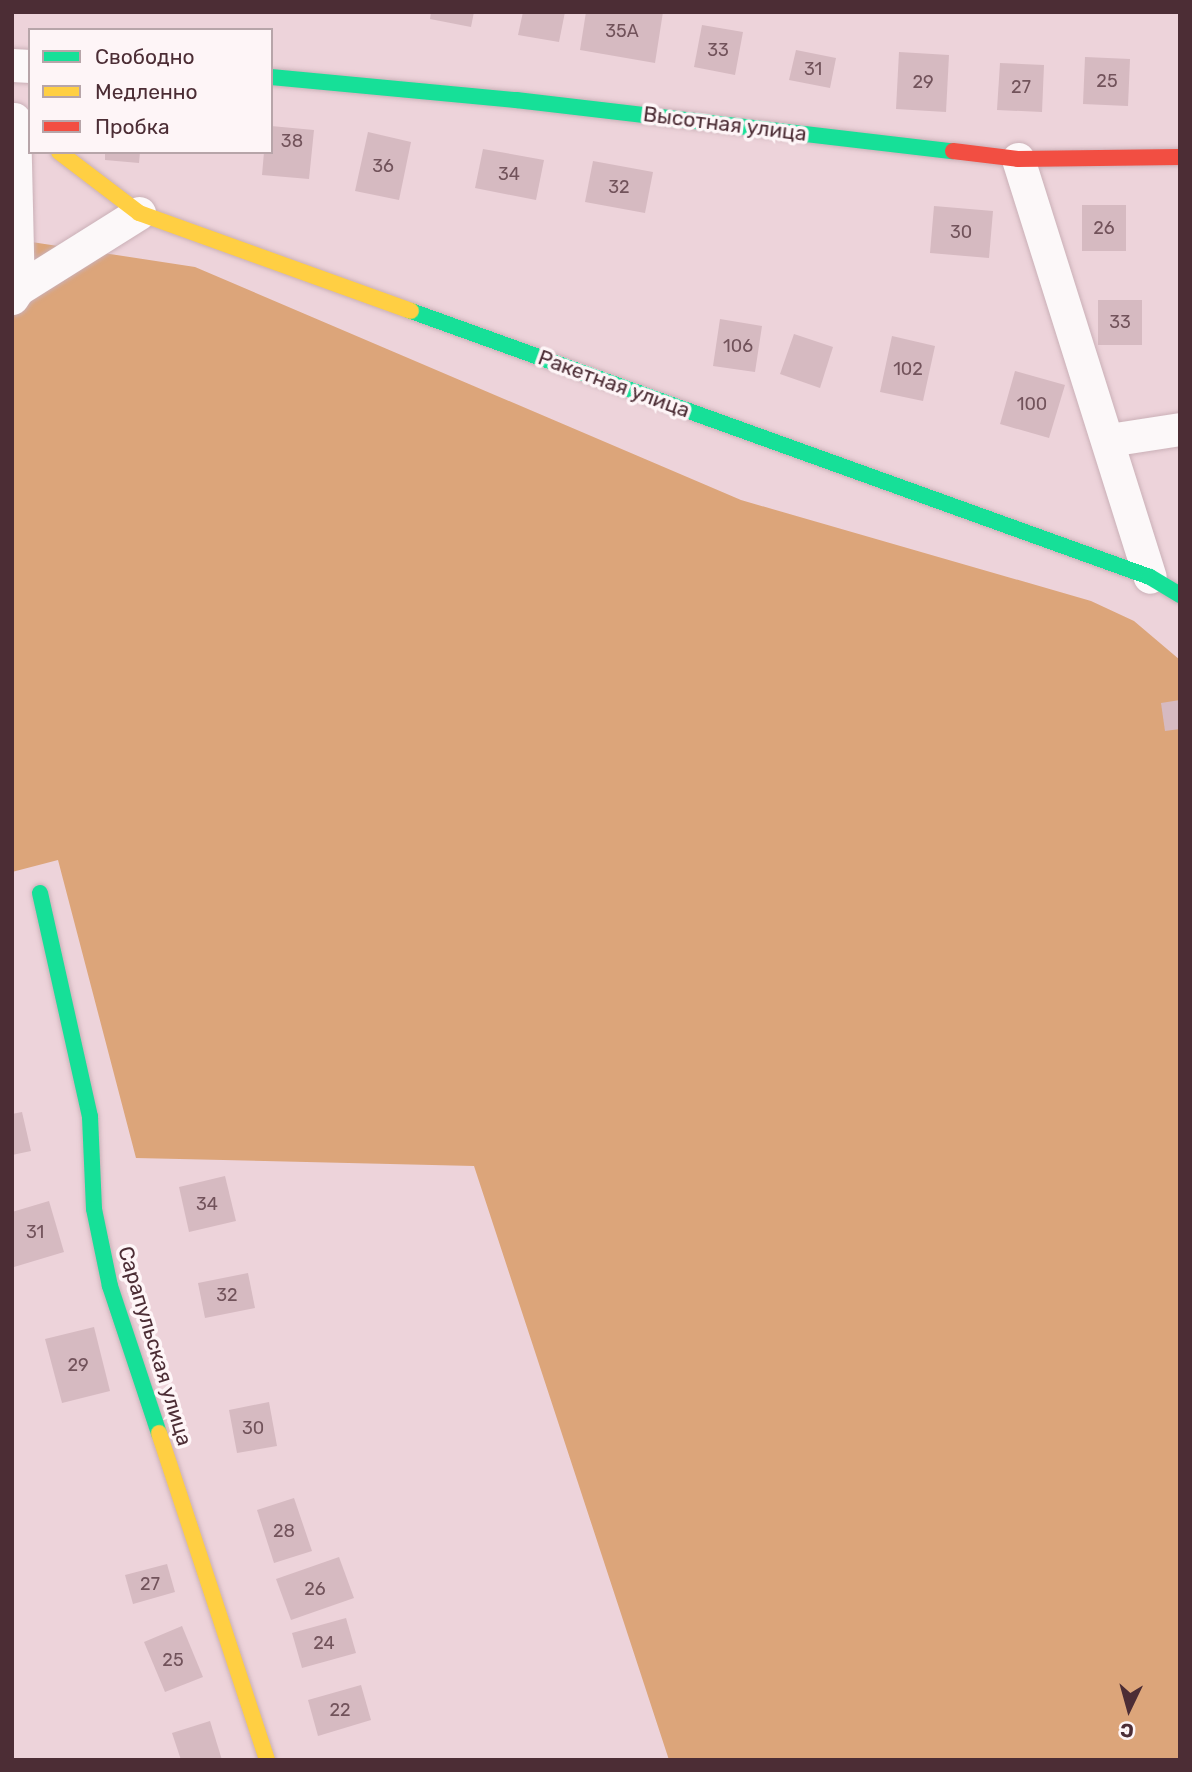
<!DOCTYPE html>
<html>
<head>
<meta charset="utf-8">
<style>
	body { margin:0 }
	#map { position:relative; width:1192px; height:1772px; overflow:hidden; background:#edd3da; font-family:Rubik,sans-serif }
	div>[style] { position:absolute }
	.forest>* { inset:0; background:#dca57a }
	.building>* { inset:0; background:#d6bac1 }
	.roads { filter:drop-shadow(0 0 2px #cab0b7) drop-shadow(0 0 2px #cab0b7) }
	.street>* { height:33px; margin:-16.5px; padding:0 16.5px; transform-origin:16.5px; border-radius:16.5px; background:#fcf8f9 }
	.fast>* { height:16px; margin:-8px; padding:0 8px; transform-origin:8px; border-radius:8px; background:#16e098 }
	.slow>* { height:16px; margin:-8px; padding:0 8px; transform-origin:8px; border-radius:8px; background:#ffcf43 }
	.jam>* { height:16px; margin:-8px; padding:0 8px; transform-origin:8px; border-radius:8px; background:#f24e42 }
	span { translate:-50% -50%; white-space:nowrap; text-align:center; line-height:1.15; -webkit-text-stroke:7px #fef5f7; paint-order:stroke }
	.number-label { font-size:18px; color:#72535b }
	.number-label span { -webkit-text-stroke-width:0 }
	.street-label { font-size:21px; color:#4c2d35 }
	.frame { position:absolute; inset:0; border:14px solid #4c2d35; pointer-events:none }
	.legend { position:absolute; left:28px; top:28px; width:245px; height:126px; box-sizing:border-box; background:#fef5f7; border:2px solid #b7a5a9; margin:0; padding:9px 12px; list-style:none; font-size:21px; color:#4c2d35 }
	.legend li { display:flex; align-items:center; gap:14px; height:35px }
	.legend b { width:35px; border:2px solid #b7a5a9 }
	.north { position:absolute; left:1094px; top:1674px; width:70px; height:70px; -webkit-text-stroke:5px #fef5f7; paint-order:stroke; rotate:185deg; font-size:19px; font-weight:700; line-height:28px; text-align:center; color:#4c2d35 }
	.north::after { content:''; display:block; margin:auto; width:24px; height:32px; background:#4c2d35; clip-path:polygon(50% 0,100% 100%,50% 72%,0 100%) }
</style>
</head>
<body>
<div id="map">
	<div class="forest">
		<div style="clip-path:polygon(12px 239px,195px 267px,741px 500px,1091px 601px,1134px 621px,1180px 660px,1180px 1760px,669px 1760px,474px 1166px,136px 1158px,58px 860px,12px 872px)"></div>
	</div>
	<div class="building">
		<div style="clip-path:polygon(431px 12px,474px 12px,471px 27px,430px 19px)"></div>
		<div style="clip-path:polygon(523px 12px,565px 12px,559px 42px,518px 35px)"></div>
		<div style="clip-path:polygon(586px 12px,663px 12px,655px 63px,580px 50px)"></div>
		<div style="clip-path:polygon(702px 25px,743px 32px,735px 75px,694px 67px)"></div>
		<div style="clip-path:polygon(796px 50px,836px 58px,830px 88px,789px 80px)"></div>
		<div style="clip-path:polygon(899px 52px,949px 55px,946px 112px,896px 109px)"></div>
		<div style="clip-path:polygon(1085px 57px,1130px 59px,1128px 106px,1083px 104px)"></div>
		<div style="clip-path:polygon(1000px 63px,1044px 65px,1042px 112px,997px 110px)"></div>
		<div style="clip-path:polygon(271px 126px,314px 130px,309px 179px,262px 175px,264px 152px,271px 152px)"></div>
		<div style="clip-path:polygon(368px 132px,411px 142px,399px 200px,355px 191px)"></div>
		<div style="clip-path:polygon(483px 149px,544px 160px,536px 200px,475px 188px)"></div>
		<div style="clip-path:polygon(105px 152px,140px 152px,139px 163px,105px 160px)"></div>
		<div style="clip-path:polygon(593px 161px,653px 172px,645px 213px,585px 202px)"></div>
		<div style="clip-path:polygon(1082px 205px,1126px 205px,1126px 251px,1082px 251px)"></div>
		<div style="clip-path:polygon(934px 206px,993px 211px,989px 258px,930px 253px)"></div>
		<div style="clip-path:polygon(1098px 300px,1142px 300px,1142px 345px,1098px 345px)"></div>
		<div style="clip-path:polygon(720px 319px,762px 326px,755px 372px,713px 366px)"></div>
		<div style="clip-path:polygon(794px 334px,833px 347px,820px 388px,780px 374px)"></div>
		<div style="clip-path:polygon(892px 336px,935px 346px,923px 401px,880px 392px)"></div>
		<div style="clip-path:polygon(1015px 371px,1065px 385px,1049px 438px,1000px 424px)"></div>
		<div style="clip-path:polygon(1180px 700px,1180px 729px,1165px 731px,1161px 703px)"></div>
		<div style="clip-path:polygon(22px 1112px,31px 1151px,12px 1155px,12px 1114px)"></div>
		<div style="clip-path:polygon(225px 1176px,236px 1221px,189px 1232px,179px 1187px)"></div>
		<div style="clip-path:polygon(49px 1201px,64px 1252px,14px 1267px,12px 1212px)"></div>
		<div style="clip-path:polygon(248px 1273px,255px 1308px,205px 1318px,198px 1283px)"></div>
		<div style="clip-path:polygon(94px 1327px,110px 1391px,62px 1403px,45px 1339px)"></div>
		<div style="clip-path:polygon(269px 1402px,277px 1446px,237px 1453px,229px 1410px)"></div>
		<div style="clip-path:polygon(294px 1498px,312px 1551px,274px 1563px,257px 1510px)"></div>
		<div style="clip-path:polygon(339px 1557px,354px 1598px,291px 1620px,276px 1579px)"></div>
		<div style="clip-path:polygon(167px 1564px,175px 1592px,133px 1604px,125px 1575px)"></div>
		<div style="clip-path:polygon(346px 1618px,356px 1653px,302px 1668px,292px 1633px)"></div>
		<div style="clip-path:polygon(182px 1626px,203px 1677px,165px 1692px,144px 1642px)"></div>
		<div style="clip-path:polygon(361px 1685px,371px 1720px,318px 1736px,308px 1700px)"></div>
		<div style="clip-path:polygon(210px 1721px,222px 1760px,181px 1760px,172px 1733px)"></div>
	</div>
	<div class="roads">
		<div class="street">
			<div style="left:12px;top:65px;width:18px;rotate:3deg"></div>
			<div style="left:14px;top:119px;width:170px;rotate:88.7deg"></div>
			<div style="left:1018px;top:159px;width:438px;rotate:72.5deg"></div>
			<div style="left:12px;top:298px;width:11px;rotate:-56deg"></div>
			<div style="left:18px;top:289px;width:143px;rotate:-32.1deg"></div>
			<div style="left:1109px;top:440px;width:72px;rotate:-8.8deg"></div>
		</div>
		<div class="fast">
			<div style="left:271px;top:77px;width:246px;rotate:5.4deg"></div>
			<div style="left:516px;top:100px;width:440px;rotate:6.7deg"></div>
			<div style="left:411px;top:311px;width:785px;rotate:19.8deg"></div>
			<div style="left:1150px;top:577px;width:35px;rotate:31deg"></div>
			<div style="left:40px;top:893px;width:230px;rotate:77.4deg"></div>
			<div style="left:90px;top:1117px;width:92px;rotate:87.5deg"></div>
			<div style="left:94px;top:1209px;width:79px;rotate:78.3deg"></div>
			<div style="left:110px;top:1286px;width:155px;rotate:71.6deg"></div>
		</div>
		<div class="slow">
			<div style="left:59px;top:152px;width:101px;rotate:37.3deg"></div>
			<div style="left:139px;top:213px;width:289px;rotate:19.8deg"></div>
			<div style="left:159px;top:1433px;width:344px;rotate:71.7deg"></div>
		</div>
		<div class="jam">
			<div style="left:953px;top:151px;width:65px;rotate:7deg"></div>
			<div style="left:1018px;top:159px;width:162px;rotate:-0.7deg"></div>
		</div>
	</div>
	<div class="number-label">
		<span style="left:622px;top:31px">35А</span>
		<span style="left:718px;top:50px">33</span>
		<span style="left:813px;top:69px">31</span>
		<span style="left:1107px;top:81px">25</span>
		<span style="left:923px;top:82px">29</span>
		<span style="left:1021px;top:87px">27</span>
		<span style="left:292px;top:141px">38</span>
		<span style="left:383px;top:166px">36</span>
		<span style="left:509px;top:174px">34</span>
		<span style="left:619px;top:187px">32</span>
		<span style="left:1104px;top:228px">26</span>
		<span style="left:961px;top:232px">30</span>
		<span style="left:1120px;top:322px">33</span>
		<span style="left:738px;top:346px">106</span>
		<span style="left:908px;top:369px">102</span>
		<span style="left:1032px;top:404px">100</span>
		<span style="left:207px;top:1204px">34</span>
		<span style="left:35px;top:1232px">31</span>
		<span style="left:227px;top:1295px">32</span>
		<span style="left:78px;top:1365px">29</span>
		<span style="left:253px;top:1428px">30</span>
		<span style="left:284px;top:1531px">28</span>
		<span style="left:150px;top:1584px">27</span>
		<span style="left:315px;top:1589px">26</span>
		<span style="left:324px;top:1643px">24</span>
		<span style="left:173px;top:1660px">25</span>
		<span style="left:340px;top:1710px">22</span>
	</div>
	<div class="street-label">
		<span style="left:725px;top:124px;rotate:7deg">Высотная улица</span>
		<span style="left:614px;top:384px;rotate:20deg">Ракетная улица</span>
		<span style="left:155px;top:1346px;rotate:73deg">Сарапульская улица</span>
	</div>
	<div class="frame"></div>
	<ul class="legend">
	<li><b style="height:9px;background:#16e098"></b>Свободно</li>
	<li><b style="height:9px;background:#ffcf43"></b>Медленно</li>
	<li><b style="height:9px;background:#f24e42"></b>Пробка</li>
	</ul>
	<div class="north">С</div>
</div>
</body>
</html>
